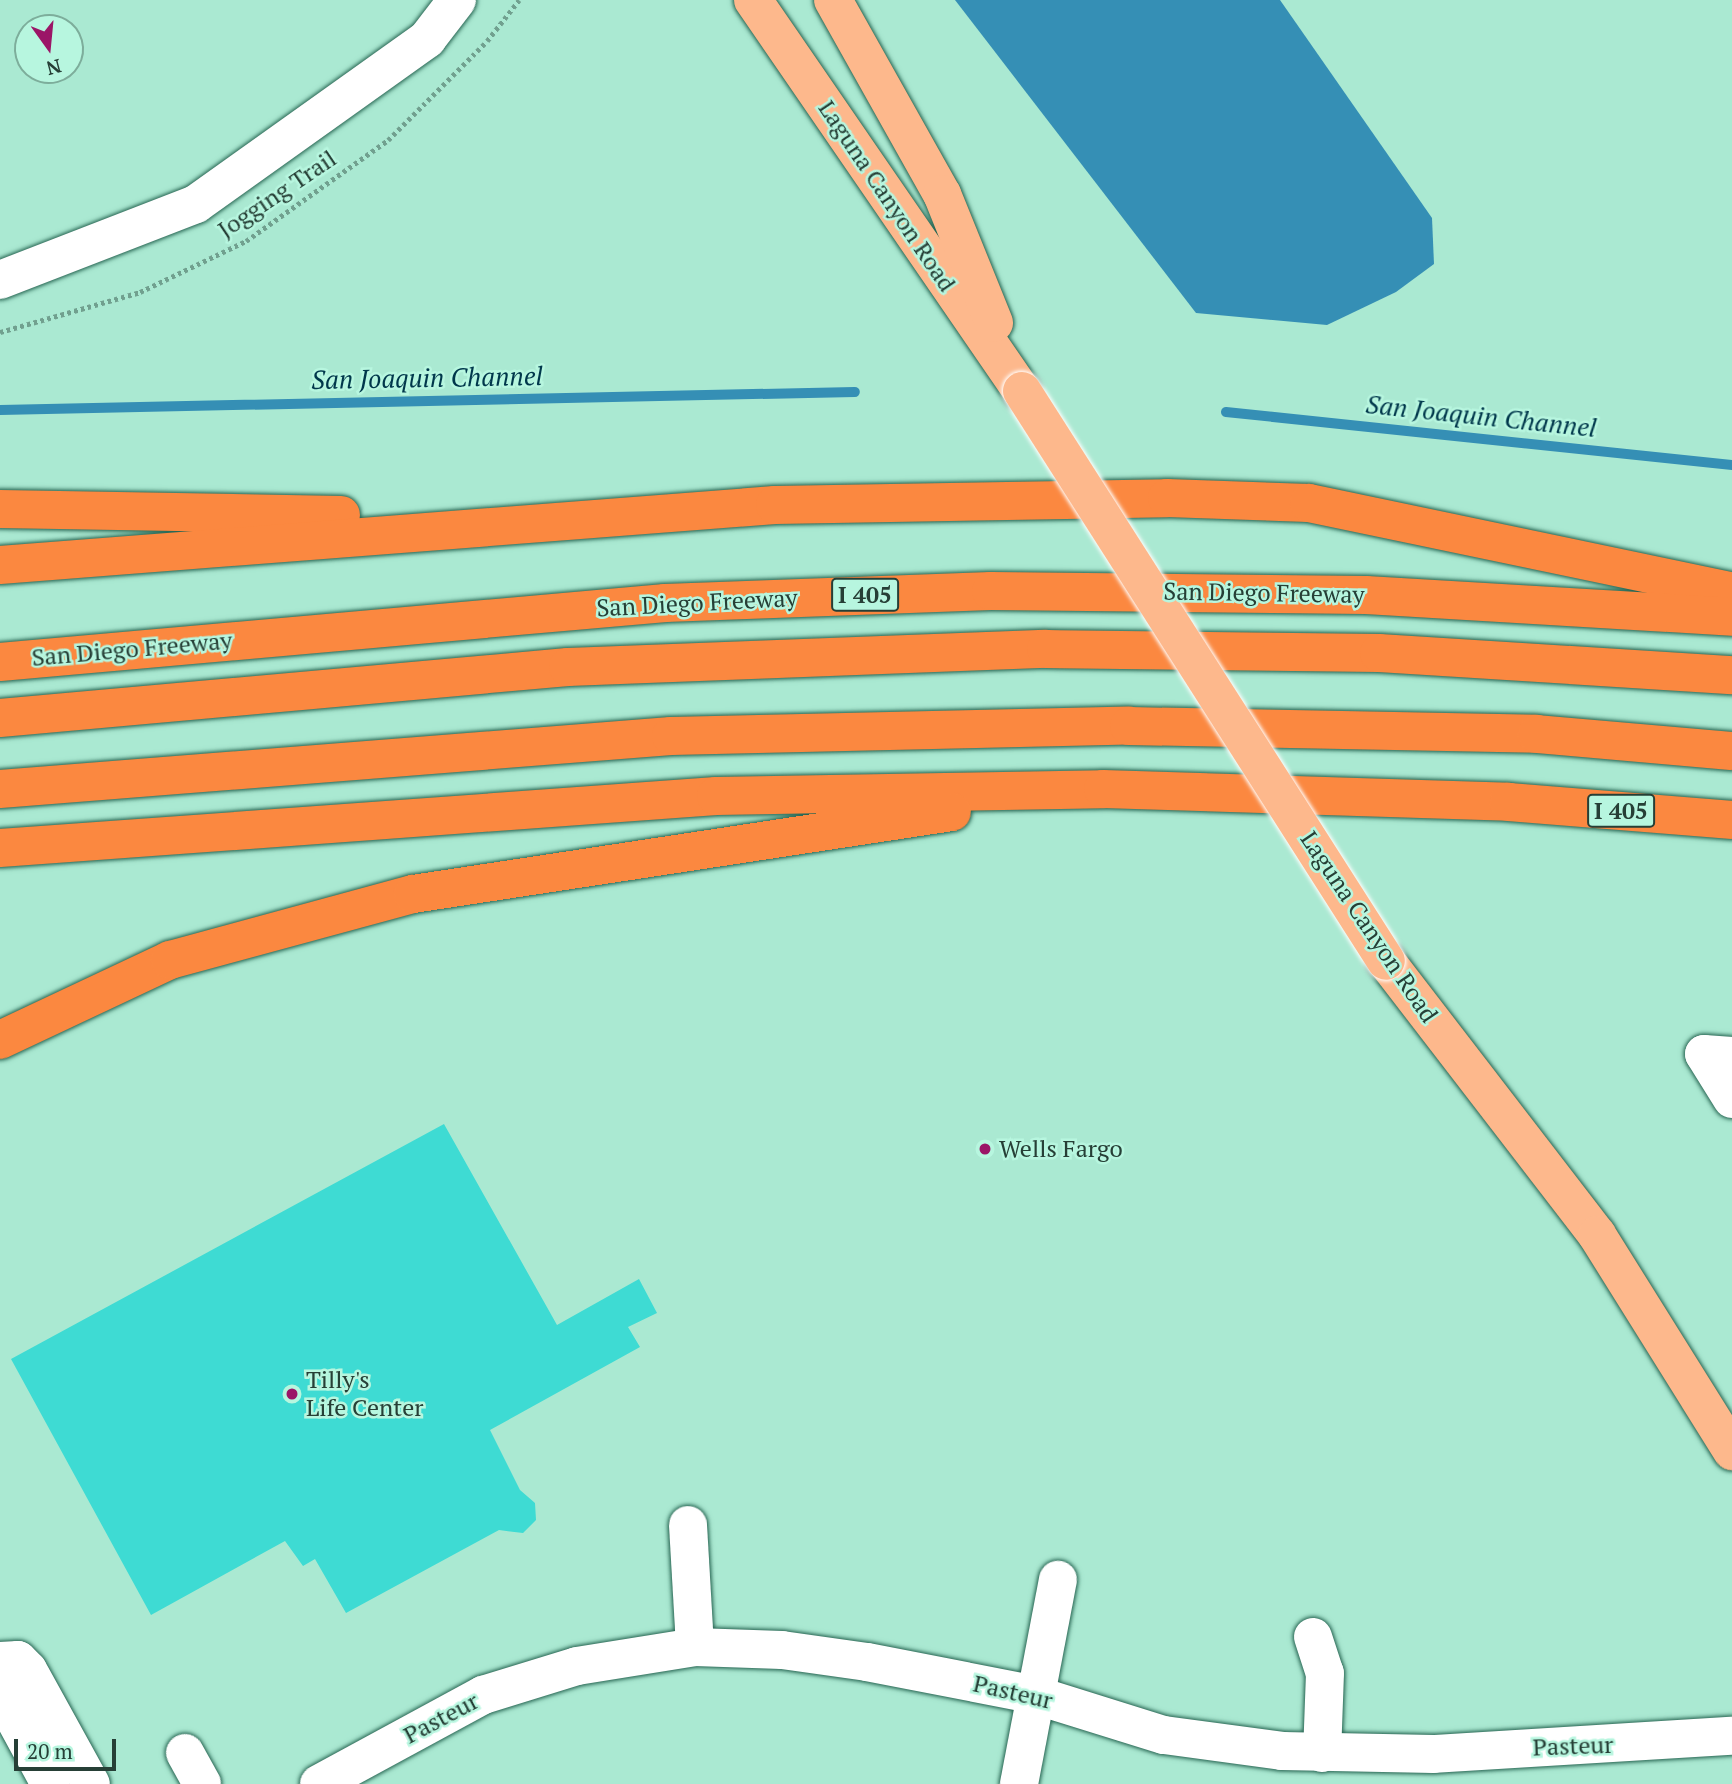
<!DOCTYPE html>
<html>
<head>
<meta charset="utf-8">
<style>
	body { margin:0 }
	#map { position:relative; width:1732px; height:1784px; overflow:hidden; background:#aae9d2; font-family:"PT Serif",serif }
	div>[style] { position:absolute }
	.water>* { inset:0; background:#358fb5 }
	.stream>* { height:10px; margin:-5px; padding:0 5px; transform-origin:5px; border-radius:5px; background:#358fb5 }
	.building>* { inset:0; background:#3edbd3 }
	.path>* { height:4.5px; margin-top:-2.25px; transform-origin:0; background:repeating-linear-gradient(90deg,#71a08f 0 3.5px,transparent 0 7px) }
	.roads { filter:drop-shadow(0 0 2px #276552) drop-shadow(0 0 2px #276552) }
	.minor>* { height:38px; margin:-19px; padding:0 19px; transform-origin:19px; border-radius:19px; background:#fff }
	.major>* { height:38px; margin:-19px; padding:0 19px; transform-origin:19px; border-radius:19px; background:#fdb88c }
	.highway>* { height:38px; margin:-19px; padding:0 19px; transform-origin:19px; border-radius:19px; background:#fb8840 }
	.bridges { filter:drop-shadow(0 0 2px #fff) drop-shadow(0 0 2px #fff) }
	.major-bridge>* { height:38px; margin:-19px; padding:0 19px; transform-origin:19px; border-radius:19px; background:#fdb88c }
	.dots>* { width:19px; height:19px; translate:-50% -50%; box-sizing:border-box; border:4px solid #b7f6df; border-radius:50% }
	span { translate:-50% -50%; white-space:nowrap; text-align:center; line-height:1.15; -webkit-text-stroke:5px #b7f6df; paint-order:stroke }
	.shield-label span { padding:2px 5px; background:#b7f6df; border:2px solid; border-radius:5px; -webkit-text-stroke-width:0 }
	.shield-label { font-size:23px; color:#263f36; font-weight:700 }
	.street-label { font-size:24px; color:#263f36 }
	.poi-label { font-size:24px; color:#263f36 }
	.left { translate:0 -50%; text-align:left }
	.water-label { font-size:26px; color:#00374b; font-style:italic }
	.north { position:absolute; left:14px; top:14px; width:70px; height:70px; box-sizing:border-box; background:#b7f6df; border:2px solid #7dad9b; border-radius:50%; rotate:165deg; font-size:19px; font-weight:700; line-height:28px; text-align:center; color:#263f36 }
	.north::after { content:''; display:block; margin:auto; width:24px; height:32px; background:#9b1567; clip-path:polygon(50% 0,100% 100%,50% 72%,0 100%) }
	.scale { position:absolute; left:14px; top:1739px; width:102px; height:32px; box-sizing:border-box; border:4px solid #263f36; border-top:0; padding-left:9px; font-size:21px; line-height:24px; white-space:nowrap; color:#263f36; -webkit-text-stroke:5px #b7f6df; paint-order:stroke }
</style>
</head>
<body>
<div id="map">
	<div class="water">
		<div style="clip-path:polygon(955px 0,1280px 0,1432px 218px,1434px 264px,1396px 292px,1327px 325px,1196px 313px)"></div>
	</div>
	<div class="stream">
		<div style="left:0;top:410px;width:855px;rotate:-1.21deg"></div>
		<div style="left:1226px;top:412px;width:509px;rotate:5.98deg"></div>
	</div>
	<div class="building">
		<div style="clip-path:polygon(444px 1124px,557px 1325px,639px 1279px,657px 1313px,628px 1327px,640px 1347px,490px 1430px,520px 1490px,535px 1503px,536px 1520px,523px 1533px,499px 1530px,346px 1613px,315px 1559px,303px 1566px,285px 1541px,151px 1615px,11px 1359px)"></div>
	</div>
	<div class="path">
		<div style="left:0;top:332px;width:146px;rotate:-15.9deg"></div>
		<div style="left:140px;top:292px;width:118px;rotate:-25.7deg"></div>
		<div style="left:246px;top:241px;width:174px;rotate:-35.4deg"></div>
		<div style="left:388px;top:140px;width:140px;rotate:-45deg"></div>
		<div style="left:487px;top:41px;width:52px;rotate:-52deg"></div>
	</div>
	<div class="roads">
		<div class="minor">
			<div style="left:0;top:280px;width:210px;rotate:-21.2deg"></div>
			<div style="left:196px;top:204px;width:284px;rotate:-35.5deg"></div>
			<div style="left:427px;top:39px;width:49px;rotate:-52.4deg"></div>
			<div style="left:1732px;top:1056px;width:28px;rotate:-176deg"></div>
			<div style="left:1704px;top:1054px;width:53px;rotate:58.1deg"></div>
			<div style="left:688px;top:1525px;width:122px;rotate:86.7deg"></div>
			<div style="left:1313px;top:1637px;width:38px;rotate:72deg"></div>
			<div style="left:1325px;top:1673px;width:80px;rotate:92.1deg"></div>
			<div style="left:0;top:1661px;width:18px;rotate:-3deg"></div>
			<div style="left:18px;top:1660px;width:14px;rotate:45deg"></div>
			<div style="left:28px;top:1670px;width:130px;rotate:61.1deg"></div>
			<div style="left:0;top:1692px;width:105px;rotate:61.5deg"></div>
			<div style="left:185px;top:1753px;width:35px;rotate:61deg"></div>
			<div style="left:319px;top:1784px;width:187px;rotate:-28.5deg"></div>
			<div style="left:483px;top:1695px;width:98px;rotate:-17.1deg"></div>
			<div style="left:577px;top:1666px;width:120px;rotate:-9.1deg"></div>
			<div style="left:695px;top:1647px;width:87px;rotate:2deg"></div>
			<div style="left:782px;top:1650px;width:86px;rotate:8deg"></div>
			<div style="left:867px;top:1662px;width:168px;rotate:11deg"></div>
			<div style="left:1032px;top:1694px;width:138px;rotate:17.3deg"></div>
			<div style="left:1164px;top:1735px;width:119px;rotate:7.7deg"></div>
			<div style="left:1282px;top:1751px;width:152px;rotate:1.1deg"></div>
			<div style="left:1434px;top:1754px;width:299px;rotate:-3.5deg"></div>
			<div style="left:1019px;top:1784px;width:208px;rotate:-79.2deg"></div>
		</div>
		<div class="major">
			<div style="left:753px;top:0;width:475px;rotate:55.5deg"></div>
			<div style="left:833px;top:0;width:223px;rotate:60.7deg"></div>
			<div style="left:942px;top:194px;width:139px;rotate:68deg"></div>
			<div style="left:1386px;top:961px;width:346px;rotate:52.4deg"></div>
			<div style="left:1597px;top:1235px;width:255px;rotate:58deg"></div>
		</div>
		<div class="highway">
			<div style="left:0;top:509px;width:341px;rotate:1deg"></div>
			<div style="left:0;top:565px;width:777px;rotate:-4.43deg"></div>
			<div style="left:775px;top:505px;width:392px;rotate:-1deg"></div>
			<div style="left:1167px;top:498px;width:142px;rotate:2deg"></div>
			<div style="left:1309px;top:503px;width:432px;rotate:11.8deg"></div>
			<div style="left:0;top:662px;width:668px;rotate:-5.07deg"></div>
			<div style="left:665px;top:603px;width:326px;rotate:-2.1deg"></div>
			<div style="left:991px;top:591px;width:375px;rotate:0.6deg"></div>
			<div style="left:1366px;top:595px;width:367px;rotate:3.4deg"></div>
			<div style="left:0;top:718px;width:570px;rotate:-5.13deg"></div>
			<div style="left:568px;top:667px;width:478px;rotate:-2.2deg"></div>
			<div style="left:1046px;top:649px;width:333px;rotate:0.7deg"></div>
			<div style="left:1379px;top:653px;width:354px;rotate:3.6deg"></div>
			<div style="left:0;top:789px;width:673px;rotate:-4.52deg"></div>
			<div style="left:671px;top:736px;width:458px;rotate:-1.3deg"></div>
			<div style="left:1129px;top:726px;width:408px;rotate:1.1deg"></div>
			<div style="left:1537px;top:734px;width:196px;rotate:5deg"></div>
			<div style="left:0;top:848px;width:718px;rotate:-4.15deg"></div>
			<div style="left:716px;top:796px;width:387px;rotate:-1deg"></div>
			<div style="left:1103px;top:789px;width:406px;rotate:1.8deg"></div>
			<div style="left:1509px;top:802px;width:224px;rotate:4.6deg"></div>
			<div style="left:0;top:1040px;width:188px;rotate:-25.2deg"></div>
			<div style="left:170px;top:960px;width:252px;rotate:-15.2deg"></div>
			<div style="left:413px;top:894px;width:545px;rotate:-8.65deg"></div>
		</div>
	</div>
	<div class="bridges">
		<div class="major-bridge">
			<div style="left:1022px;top:391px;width:676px;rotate:57.44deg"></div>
		</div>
	</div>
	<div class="dots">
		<div style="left:985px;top:1149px;background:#9b1567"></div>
		<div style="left:292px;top:1394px;background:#9b1567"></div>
	</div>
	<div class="shield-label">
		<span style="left:865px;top:595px">I 405</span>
		<span style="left:1621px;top:811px">I 405</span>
	</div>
	<div class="street-label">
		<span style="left:277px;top:194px;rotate:-34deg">Jogging Trail</span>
		<span style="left:887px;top:196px;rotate:56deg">Laguna Canyon Road</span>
		<span style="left:1264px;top:593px;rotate:1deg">San Diego Freeway</span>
		<span style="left:697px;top:603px;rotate:-3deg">San Diego Freeway</span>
		<span style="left:132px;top:649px;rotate:-5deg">San Diego Freeway</span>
		<span style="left:1369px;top:927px;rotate:56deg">Laguna Canyon Road</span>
		<span style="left:1013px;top:1692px;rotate:13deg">Pasteur</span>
		<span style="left:441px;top:1718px;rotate:-28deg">Pasteur</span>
		<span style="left:1573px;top:1746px;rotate:-2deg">Pasteur</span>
	</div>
	<div class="poi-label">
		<span class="left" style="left:999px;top:1149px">Wells Fargo</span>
		<span class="left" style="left:306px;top:1394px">Tilly's<br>Life Center</span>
	</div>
	<div class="water-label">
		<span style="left:427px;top:378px;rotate:-1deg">San Joaquin Channel</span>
		<span style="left:1481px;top:416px;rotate:6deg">San Joaquin Channel</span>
	</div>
	<div class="north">N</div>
	<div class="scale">20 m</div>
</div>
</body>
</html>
